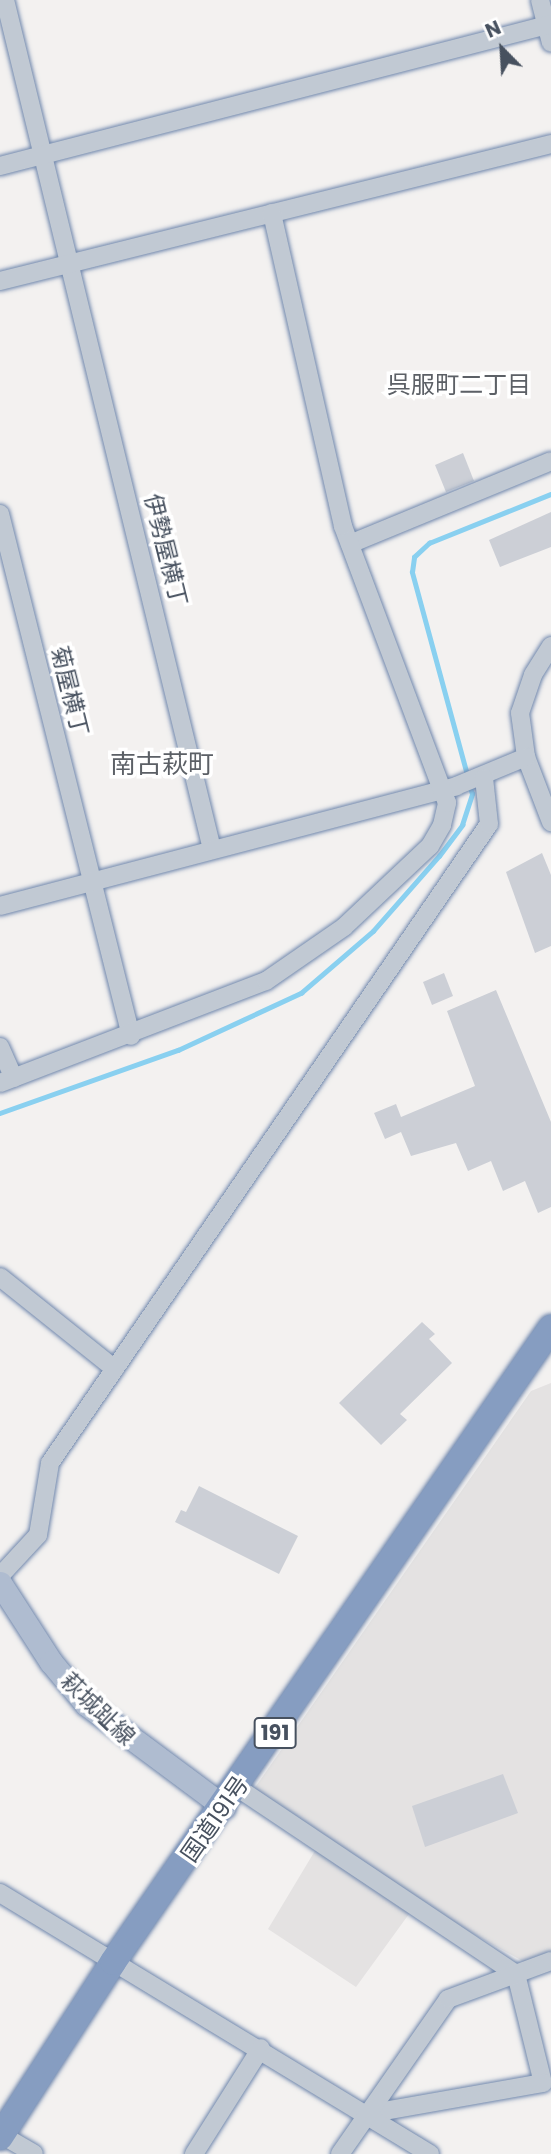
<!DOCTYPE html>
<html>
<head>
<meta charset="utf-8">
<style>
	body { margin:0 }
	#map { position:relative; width:551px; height:2154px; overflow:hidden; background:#f3f1f0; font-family:Poppins,"Noto Sans JP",sans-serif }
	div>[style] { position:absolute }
	.education>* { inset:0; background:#e4e2e2 }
	.stream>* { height:4.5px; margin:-2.25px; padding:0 2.25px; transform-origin:2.25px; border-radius:2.25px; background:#89d0f0 }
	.building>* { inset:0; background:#cccfd6 }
	.roads { filter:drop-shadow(0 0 2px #7188ad) drop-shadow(0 0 2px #7188ad) }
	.minor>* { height:18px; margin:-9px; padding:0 9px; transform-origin:9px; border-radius:9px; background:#c1c9d3 }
	.major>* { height:23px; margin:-11.5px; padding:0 11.5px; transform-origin:11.5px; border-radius:11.5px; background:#afbcd0 }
	.highway>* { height:26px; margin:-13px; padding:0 13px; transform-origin:13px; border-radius:13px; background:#869dc1 }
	span { translate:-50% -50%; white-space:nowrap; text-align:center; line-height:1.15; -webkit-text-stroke:7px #fff; paint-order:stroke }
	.shield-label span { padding:2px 5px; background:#fff; border:2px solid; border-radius:5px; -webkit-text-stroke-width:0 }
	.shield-label { font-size:21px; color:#47515f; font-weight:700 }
	.street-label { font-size:23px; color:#47515f }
	.neighbourhood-label { font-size:24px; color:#5c6066 }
	.quarter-label { font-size:26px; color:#5c6066 }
	.north { position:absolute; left:467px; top:14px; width:70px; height:70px; -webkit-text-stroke:5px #fff; paint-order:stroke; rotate:336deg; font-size:19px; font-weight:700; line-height:28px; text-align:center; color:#47515f }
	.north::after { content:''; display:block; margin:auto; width:24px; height:32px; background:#47515f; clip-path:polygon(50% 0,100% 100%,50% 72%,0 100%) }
</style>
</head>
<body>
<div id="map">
	<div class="education">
		<div style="clip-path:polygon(551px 1383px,551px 1953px,526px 1963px,417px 1903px,356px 1987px,268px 1929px,322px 1839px,254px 1789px,531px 1391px)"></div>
	</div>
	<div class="stream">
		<div style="left:467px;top:775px;width:210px;rotate:-105.2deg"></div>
		<div style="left:412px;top:572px;width:15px;rotate:-82deg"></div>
		<div style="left:414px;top:557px;width:21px;rotate:-43deg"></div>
		<div style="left:429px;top:543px;width:131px;rotate:-21.9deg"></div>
		<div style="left:0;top:1113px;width:189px;rotate:-19.5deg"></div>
		<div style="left:178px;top:1050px;width:136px;rotate:-24.9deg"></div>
		<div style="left:301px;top:993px;width:95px;rotate:-40.7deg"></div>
		<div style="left:373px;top:931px;width:100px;rotate:-48.7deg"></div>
		<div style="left:439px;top:856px;width:39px;rotate:-53deg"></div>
		<div style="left:462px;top:825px;width:33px;rotate:-72deg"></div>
		<div style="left:472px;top:794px;width:10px;rotate:-107deg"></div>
	</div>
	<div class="building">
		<div style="clip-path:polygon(463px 453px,474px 481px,446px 492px,435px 465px)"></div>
		<div style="clip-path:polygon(551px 512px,551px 547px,500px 567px,489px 540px)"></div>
		<div style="clip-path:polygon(542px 853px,551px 875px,551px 946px,535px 953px,506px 872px)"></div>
		<div style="clip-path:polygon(444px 973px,453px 996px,432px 1005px,423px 982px)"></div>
		<div style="clip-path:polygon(496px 990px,551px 1122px,551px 1207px,538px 1213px,525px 1181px,503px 1191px,491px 1161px,468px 1171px,456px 1143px,411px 1156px,401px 1132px,385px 1139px,374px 1113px,396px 1104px,401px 1117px,475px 1086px,447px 1011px)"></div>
		<div style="clip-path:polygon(422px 1322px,435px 1334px,429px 1339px,452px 1363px,400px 1414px,407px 1420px,381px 1445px,339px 1403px)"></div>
		<div style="clip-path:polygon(199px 1486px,298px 1536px,279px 1574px,175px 1522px,181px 1510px,186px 1512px)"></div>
		<div style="clip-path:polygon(503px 1774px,518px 1813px,425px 1847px,412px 1806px)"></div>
	</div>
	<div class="roads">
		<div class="minor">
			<div style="left:5px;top:0;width:874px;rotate:76.3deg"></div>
			<div style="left:540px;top:0;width:44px;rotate:75.7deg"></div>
			<div style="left:0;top:166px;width:569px;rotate:-14.45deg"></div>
			<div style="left:0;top:281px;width:568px;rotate:-13.96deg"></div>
			<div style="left:0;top:514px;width:538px;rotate:75.91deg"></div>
			<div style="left:350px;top:544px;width:217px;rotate:-22.4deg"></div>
			<div style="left:551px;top:646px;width:34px;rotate:122deg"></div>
			<div style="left:533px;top:675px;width:40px;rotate:108.9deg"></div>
			<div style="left:520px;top:713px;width:44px;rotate:82.2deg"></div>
			<div style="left:526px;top:757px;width:70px;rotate:69deg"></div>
			<div style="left:0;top:906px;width:472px;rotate:-14.7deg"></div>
			<div style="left:456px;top:786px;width:76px;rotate:-22.5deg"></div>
			<div style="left:0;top:1047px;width:34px;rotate:66deg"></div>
			<div style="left:0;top:1083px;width:285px;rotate:-21deg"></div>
			<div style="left:266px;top:981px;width:95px;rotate:-34.7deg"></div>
			<div style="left:344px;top:927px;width:118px;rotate:-43.3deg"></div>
			<div style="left:430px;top:846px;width:24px;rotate:-60deg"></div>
			<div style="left:442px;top:825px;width:23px;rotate:-77deg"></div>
			<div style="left:447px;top:803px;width:296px;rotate:-110.6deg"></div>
			<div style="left:343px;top:526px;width:321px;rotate:-102.8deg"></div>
			<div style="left:0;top:1277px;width:147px;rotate:38.7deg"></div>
			<div style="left:0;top:1576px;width:56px;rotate:-47.2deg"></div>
			<div style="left:38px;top:1535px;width:73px;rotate:-80.5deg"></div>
			<div style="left:50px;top:1463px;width:775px;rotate:-55.51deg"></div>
			<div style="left:489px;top:824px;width:46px;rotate:-96.2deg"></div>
			<div style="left:238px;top:1788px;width:334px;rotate:33.8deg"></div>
			<div style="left:516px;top:1974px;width:112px;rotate:76.1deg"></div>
			<div style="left:543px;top:2083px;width:179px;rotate:170deg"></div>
			<div style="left:0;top:1893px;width:503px;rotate:31.26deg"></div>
			<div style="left:0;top:2134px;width:39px;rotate:30deg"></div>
			<div style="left:194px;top:2154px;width:125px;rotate:-57.7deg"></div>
			<div style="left:340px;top:2154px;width:189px;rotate:-55.1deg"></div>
			<div style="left:448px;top:1999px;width:110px;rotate:-20.3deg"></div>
		</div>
		<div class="major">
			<div style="left:0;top:1583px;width:94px;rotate:57.2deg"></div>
			<div style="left:51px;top:1662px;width:55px;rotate:50.2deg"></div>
			<div style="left:86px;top:1704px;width:172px;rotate:36.7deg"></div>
		</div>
		<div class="highway">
			<div style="left:0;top:2137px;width:208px;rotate:-57.1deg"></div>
			<div style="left:113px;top:1962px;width:771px;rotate:-55.36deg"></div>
		</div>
	</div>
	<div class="shield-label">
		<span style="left:275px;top:1733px">191</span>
	</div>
	<div class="street-label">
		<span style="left:166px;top:550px;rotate:76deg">伊勢屋横丁</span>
		<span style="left:70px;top:691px;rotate:76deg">菊屋横丁</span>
		<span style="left:98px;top:1709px;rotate:44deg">萩城趾線</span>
		<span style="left:215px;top:1819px;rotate:-55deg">国道191号</span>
	</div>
	<div class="neighbourhood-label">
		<span style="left:459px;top:385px">呉服町二丁目</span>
	</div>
	<div class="quarter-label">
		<span style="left:162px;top:765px">南古萩町</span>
	</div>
	<div class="north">N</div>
</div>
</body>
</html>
